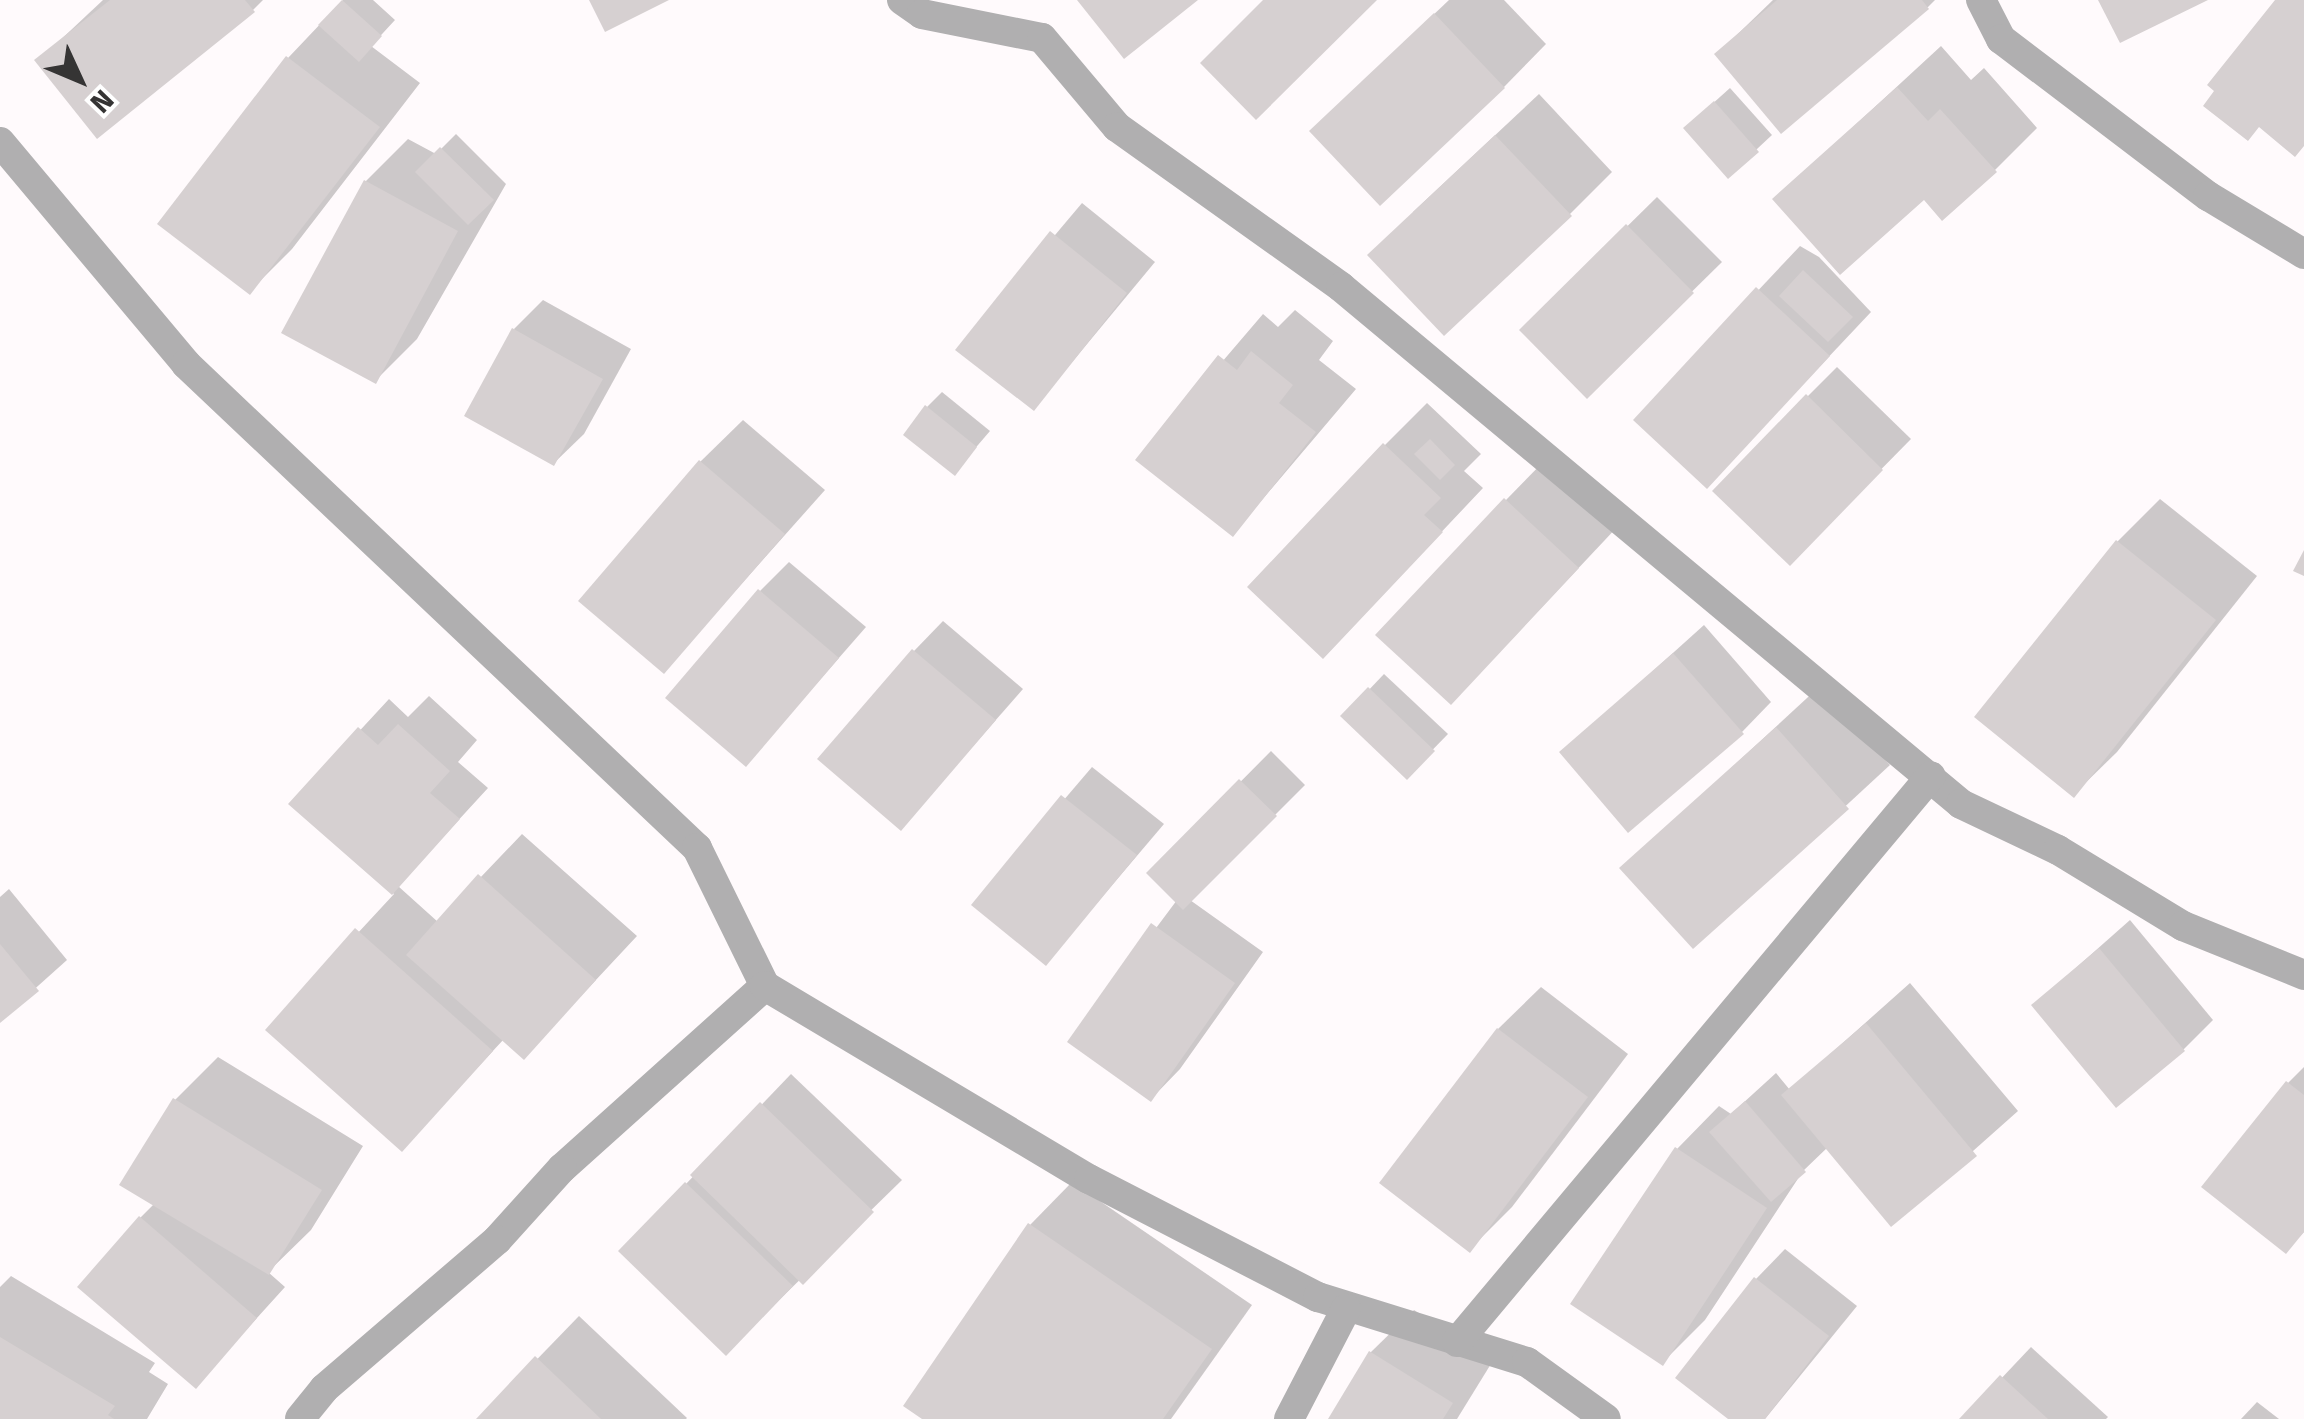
<!DOCTYPE html>
<html>
<head>
<meta charset="utf-8">
<style>
	body { margin:0 }
	#map { position:relative; width:2304px; height:1419px; overflow:hidden; background:#fffafc; font-family:"Fira Sans",sans-serif }
	div>[style] { position:absolute }
	.shadow>* { inset:0; background:#0003 }
	.building>* { inset:0; background:#d6d0d1 }
	.minor>* { height:30px; margin:-15px; padding:0 15px; transform-origin:15px; border-radius:15px; background:#b0afb0 }
	span { translate:-50% -50%; white-space:nowrap; text-align:center; line-height:1.15; -webkit-text-stroke:8px #fff; paint-order:stroke }
	.north { position:absolute; left:30px; top:30px; width:100px; height:100px; -webkit-text-stroke:8px #fff; paint-order:stroke; rotate:134deg; font-size:28px; font-weight:700; line-height:40px; text-align:center; color:#353434 }
	.north::after { content:''; display:block; margin:auto; width:35px; height:45px; background:#353434; clip-path:polygon(50% 0,100% 100%,50% 72%,0 100%) }
</style>
</head>
<body>
<div id="map">
	<div class="shadow">
		<div style="clip-path:polygon(103px 0,263px 0,253px 10px,38px 61px)"></div>
		<div style="clip-path:polygon(343px 0,373px 0,395px 20px,371px 46px,420px 83px,292px 249px,249px 292px,288px 58px)"></div>
		<div style="clip-path:polygon(1449px 0,1504px 0,1546px 44px,1504px 87px,1355px 89px)"></div>
		<div style="clip-path:polygon(1773px 0,1935px 0,1928px 7px,1717px 54px)"></div>
		<div style="clip-path:polygon(1941px 46px,1971px 80px,1984px 68px,2037px 128px,1995px 170px,1924px 197px,1775px 199px)"></div>
		<div style="clip-path:polygon(1730px 88px,1772px 135px,1728px 176px,1701px 114px)"></div>
		<div style="clip-path:polygon(1539px 94px,1612px 172px,1570px 214px,1413px 212px)"></div>
		<div style="clip-path:polygon(456px 134px,506px 184px,417px 339px,375px 381px,285px 332px,366px 181px,408px 139px,436px 154px)"></div>
		<div style="clip-path:polygon(1657px 197px,1722px 262px,1587px 395px,1522px 330px)"></div>
		<div style="clip-path:polygon(1082px 203px,1155px 262px,1034px 408px,959px 349px)"></div>
		<div style="clip-path:polygon(1800px 246px,1819px 257px,1871px 312px,1707px 486px,1636px 420px)"></div>
		<div style="clip-path:polygon(543px 300px,631px 349px,584px 434px,554px 463px,514px 329px)"></div>
		<div style="clip-path:polygon(1295px 310px,1333px 341px,1319px 360px,1356px 389px,1233px 534px,1139px 459px,1263px 314px,1278px 327px)"></div>
		<div style="clip-path:polygon(1837px 367px,1911px 439px,1789px 563px,1808px 396px)"></div>
		<div style="clip-path:polygon(942px 392px,990px 431px,954px 473px,927px 407px)"></div>
		<div style="clip-path:polygon(1427px 403px,1481px 454px,1464px 471px,1483px 488px,1365px 613px,1385px 445px)"></div>
		<div style="clip-path:polygon(743px 420px,825px 490px,664px 671px,700px 462px)"></div>
		<div style="clip-path:polygon(1548px 457px,1620px 524px,1493px 659px,1506px 500px)"></div>
		<div style="clip-path:polygon(2160px 499px,2257px 576px,2117px 752px,2074px 794px,1977px 717px,2118px 541px)"></div>
		<div style="clip-path:polygon(789px 562px,866px 627px,746px 764px,760px 591px)"></div>
		<div style="clip-path:polygon(943px 621px,1023px 689px,901px 828px,914px 651px)"></div>
		<div style="clip-path:polygon(1704px 625px,1771px 702px,1742px 732px,1563px 752px)"></div>
		<div style="clip-path:polygon(1384px 674px,1448px 734px,1407px 776px,1344px 716px)"></div>
		<div style="clip-path:polygon(1820px 686px,1890px 765px,1694px 946px,1623px 868px)"></div>
		<div style="clip-path:polygon(429px 696px,477px 740px,458px 762px,488px 788px,398px 886px,438px 922px,522px 834px,637px 936px,524px 1057px,504px 1039px,402px 1149px,268px 1030px,394px 894px,292px 804px,389px 699px,408px 717px)"></div>
		<div style="clip-path:polygon(1271px 751px,1305px 785px,1190px 900px,1263px 952px,1180px 1069px,1151px 1099px,1071px 1042px,1177px 900px,1150px 873px)"></div>
		<div style="clip-path:polygon(1092px 767px,1164px 824px,1046px 963px,974px 905px)"></div>
		<div style="clip-path:polygon(9px 889px,67px 960px,0 1020px,0 897px)"></div>
		<div style="clip-path:polygon(2130px 920px,2213px 1020px,2183px 1050px,2034px 1005px)"></div>
		<div style="clip-path:polygon(1910px 983px,2018px 1111px,1892px 1223px,1828px 1147px,1803px 1171px,1705px 1320px,1662px 1363px,1677px 1149px,1719px 1106px,1731px 1114px,1776px 1073px,1790px 1090px)"></div>
		<div style="clip-path:polygon(1541px 987px,1628px 1054px,1512px 1207px,1469px 1250px,1498px 1029px)"></div>
		<div style="clip-path:polygon(218px 1057px,363px 1146px,311px 1230px,268px 1272px,285px 1287px,196px 1385px,140px 1218px,155px 1203px,175px 1100px)"></div>
		<div style="clip-path:polygon(2304px 1067px,2304px 1232px,2286px 1250px,2288px 1083px)"></div>
		<div style="clip-path:polygon(791px 1074px,902px 1180px,726px 1352px,622px 1251px)"></div>
		<div style="clip-path:polygon(1072px 1182px,1252px 1305px,1171px 1419px,926px 1419px,1030px 1225px)"></div>
		<div style="clip-path:polygon(1785px 1249px,1857px 1306px,1765px 1419px,1732px 1419px,1756px 1279px)"></div>
		<div style="clip-path:polygon(11px 1276px,155px 1363px,149px 1372px,168px 1384px,147px 1419px,0 1419px,0 1287px)"></div>
		<div style="clip-path:polygon(1414px 1310px,1494px 1359px,1457px 1419px,1331px 1419px,1371px 1352px)"></div>
		<div style="clip-path:polygon(579px 1316px,687px 1418px,686px 1419px,479px 1419px)"></div>
		<div style="clip-path:polygon(2031px 1347px,2108px 1417px,2106px 1419px,1963px 1419px)"></div>
		<div style="clip-path:polygon(2257px 1402px,2279px 1419px,2241px 1419px)"></div>
	</div>
	<div class="building">
		<div style="clip-path:polygon(110px 0,245px 0,255px 12px,97px 139px,34px 60px)"></div>
		<div style="clip-path:polygon(342px 0,382px 36px,359px 62px,318px 25px)"></div>
		<div style="clip-path:polygon(589px 0,669px 0,605px 32px)"></div>
		<div style="clip-path:polygon(1077px 0,1198px 0,1124px 59px)"></div>
		<div style="clip-path:polygon(1263px 0,1377px 0,1256px 120px,1200px 63px)"></div>
		<div style="clip-path:polygon(1777px 0,1922px 0,1929px 9px,1781px 134px,1714px 54px)"></div>
		<div style="clip-path:polygon(2098px 0,2208px 0,2120px 43px)"></div>
		<div style="clip-path:polygon(2275px 0,2304px 0,2304px 146px,2295px 157px,2259px 127px,2248px 141px,2203px 106px,2214px 91px,2207px 85px)"></div>
		<div style="clip-path:polygon(1434px 13px,1505px 88px,1380px 206px,1309px 131px)"></div>
		<div style="clip-path:polygon(286px 56px,380px 127px,250px 295px,157px 224px)"></div>
		<div style="clip-path:polygon(1897px 87px,1928px 121px,1940px 109px,1997px 172px,1942px 221px,1924px 200px,1840px 275px,1772px 199px)"></div>
		<div style="clip-path:polygon(1714px 101px,1759px 152px,1728px 179px,1683px 128px)"></div>
		<div style="clip-path:polygon(1495px 135px,1572px 216px,1444px 336px,1367px 255px)"></div>
		<div style="clip-path:polygon(440px 147px,494px 200px,468px 225px,415px 172px)"></div>
		<div style="clip-path:polygon(364px 180px,458px 231px,376px 384px,281px 333px)"></div>
		<div style="clip-path:polygon(1626px 224px,1694px 293px,1587px 399px,1519px 330px)"></div>
		<div style="clip-path:polygon(1050px 231px,1127px 293px,1034px 411px,955px 350px)"></div>
		<div style="clip-path:polygon(1803px 270px,1853px 317px,1828px 342px,1779px 296px)"></div>
		<div style="clip-path:polygon(1756px 287px,1830px 356px,1707px 489px,1633px 420px)"></div>
		<div style="clip-path:polygon(512px 328px,603px 379px,554px 466px,464px 416px)"></div>
		<div style="clip-path:polygon(1251px 351px,1293px 385px,1279px 403px,1316px 432px,1233px 537px,1135px 460px,1218px 355px,1237px 370px)"></div>
		<div style="clip-path:polygon(1806px 394px,1883px 470px,1790px 566px,1712px 491px)"></div>
		<div style="clip-path:polygon(925px 405px,977px 447px,955px 476px,903px 435px)"></div>
		<div style="clip-path:polygon(1430px 439px,1455px 465px,1440px 480px,1414px 454px)"></div>
		<div style="clip-path:polygon(1383px 443px,1441px 498px,1424px 515px,1443px 532px,1323px 659px,1247px 587px)"></div>
		<div style="clip-path:polygon(699px 460px,785px 534px,664px 674px,578px 601px)"></div>
		<div style="clip-path:polygon(1504px 498px,1579px 568px,1451px 705px,1375px 635px)"></div>
		<div style="clip-path:polygon(2116px 540px,2216px 620px,2074px 798px,1974px 717px)"></div>
		<div style="clip-path:polygon(2304px 550px,2304px 576px,2293px 571px)"></div>
		<div style="clip-path:polygon(758px 589px,839px 658px,746px 767px,665px 698px)"></div>
		<div style="clip-path:polygon(912px 649px,996px 720px,901px 831px,817px 759px)"></div>
		<div style="clip-path:polygon(1673px 653px,1744px 734px,1628px 833px,1559px 752px)"></div>
		<div style="clip-path:polygon(1368px 687px,1435px 751px,1407px 780px,1340px 716px)"></div>
		<div style="clip-path:polygon(398px 724px,450px 771px,430px 793px,460px 819px,392px 895px,288px 804px,358px 727px,378px 745px)"></div>
		<div style="clip-path:polygon(1776px 727px,1849px 809px,1693px 949px,1619px 868px)"></div>
		<div style="clip-path:polygon(1239px 779px,1277px 816px,1183px 910px,1146px 873px)"></div>
		<div style="clip-path:polygon(1061px 795px,1137px 855px,1046px 966px,971px 905px)"></div>
		<div style="clip-path:polygon(478px 874px,596px 980px,524px 1060px,406px 955px)"></div>
		<div style="clip-path:polygon(1151px 923px,1235px 983px,1151px 1102px,1067px 1042px)"></div>
		<div style="clip-path:polygon(355px 928px,493px 1051px,402px 1152px,265px 1030px)"></div>
		<div style="clip-path:polygon(0 944px,39px 991px,0 1023px)"></div>
		<div style="clip-path:polygon(2099px 948px,2185px 1051px,2116px 1108px,2031px 1005px)"></div>
		<div style="clip-path:polygon(1866px 1023px,1977px 1156px,1891px 1227px,1781px 1095px)"></div>
		<div style="clip-path:polygon(1497px 1028px,1588px 1097px,1470px 1253px,1379px 1183px)"></div>
		<div style="clip-path:polygon(2286px 1081px,2304px 1095px,2304px 1232px,2286px 1254px,2201px 1187px)"></div>
		<div style="clip-path:polygon(173px 1098px,322px 1190px,269px 1275px,119px 1185px)"></div>
		<div style="clip-path:polygon(1745px 1101px,1806px 1172px,1771px 1202px,1709px 1132px)"></div>
		<div style="clip-path:polygon(760px 1102px,874px 1212px,803px 1285px,690px 1175px)"></div>
		<div style="clip-path:polygon(1675px 1147px,1767px 1208px,1663px 1366px,1570px 1304px)"></div>
		<div style="clip-path:polygon(685px 1182px,793px 1286px,726px 1356px,618px 1251px)"></div>
		<div style="clip-path:polygon(139px 1216px,257px 1318px,196px 1389px,77px 1287px)"></div>
		<div style="clip-path:polygon(1028px 1223px,1212px 1349px,1163px 1419px,922px 1419px,903px 1406px)"></div>
		<div style="clip-path:polygon(1754px 1277px,1829px 1336px,1765px 1419px,1728px 1419px,1675px 1378px)"></div>
		<div style="clip-path:polygon(0 1337px,115px 1406px,108px 1415px,114px 1419px,0 1419px)"></div>
		<div style="clip-path:polygon(1369px 1351px,1453px 1403px,1443px 1419px,1328px 1419px)"></div>
		<div style="clip-path:polygon(535px 1356px,601px 1419px,476px 1419px)"></div>
		<div style="clip-path:polygon(2000px 1375px,2048px 1419px,1959px 1419px)"></div>
	</div>
	<div class="minor">
		<div style="left:902px;top:0;width:24px;rotate:35deg"></div>
		<div style="left:922px;top:14px;width:122px;rotate:11.3deg"></div>
		<div style="left:1042px;top:38px;width:116px;rotate:49.9deg"></div>
		<div style="left:1117px;top:127px;width:275px;rotate:35.5deg"></div>
		<div style="left:1341px;top:287px;width:807px;rotate:39.82deg"></div>
		<div style="left:1961px;top:804px;width:107px;rotate:25.4deg"></div>
		<div style="left:2058px;top:850px;width:146px;rotate:31.3deg"></div>
		<div style="left:2183px;top:926px;width:131px;rotate:22deg"></div>
		<div style="left:1981px;top:0;width:44px;rotate:62.9deg"></div>
		<div style="left:2001px;top:39px;width:260px;rotate:37.2deg"></div>
		<div style="left:2208px;top:196px;width:112px;rotate:31.1deg"></div>
		<div style="left:0;top:142px;width:290px;rotate:50deg"></div>
		<div style="left:186px;top:364px;width:704px;rotate:43.45deg"></div>
		<div style="left:697px;top:848px;width:154px;rotate:63.8deg"></div>
		<div style="left:765px;top:986px;width:273px;rotate:138.1deg"></div>
		<div style="left:562px;top:1168px;width:97px;rotate:132.1deg"></div>
		<div style="left:497px;top:1240px;width:228px;rotate:139.3deg"></div>
		<div style="left:324px;top:1389px;width:38px;rotate:129deg"></div>
		<div style="left:765px;top:986px;width:377px;rotate:30.8deg"></div>
		<div style="left:1089px;top:1179px;width:258px;rotate:27.3deg"></div>
		<div style="left:1318px;top:1297px;width:219px;rotate:17.3deg"></div>
		<div style="left:1527px;top:1362px;width:97px;rotate:35.8deg"></div>
		<div style="left:1457px;top:1342px;width:738px;rotate:-50.06deg"></div>
		<div style="left:1289px;top:1419px;width:124px;rotate:-62.6deg"></div>
	</div>
	<div class="north">N</div>
</div>
</body>
</html>
